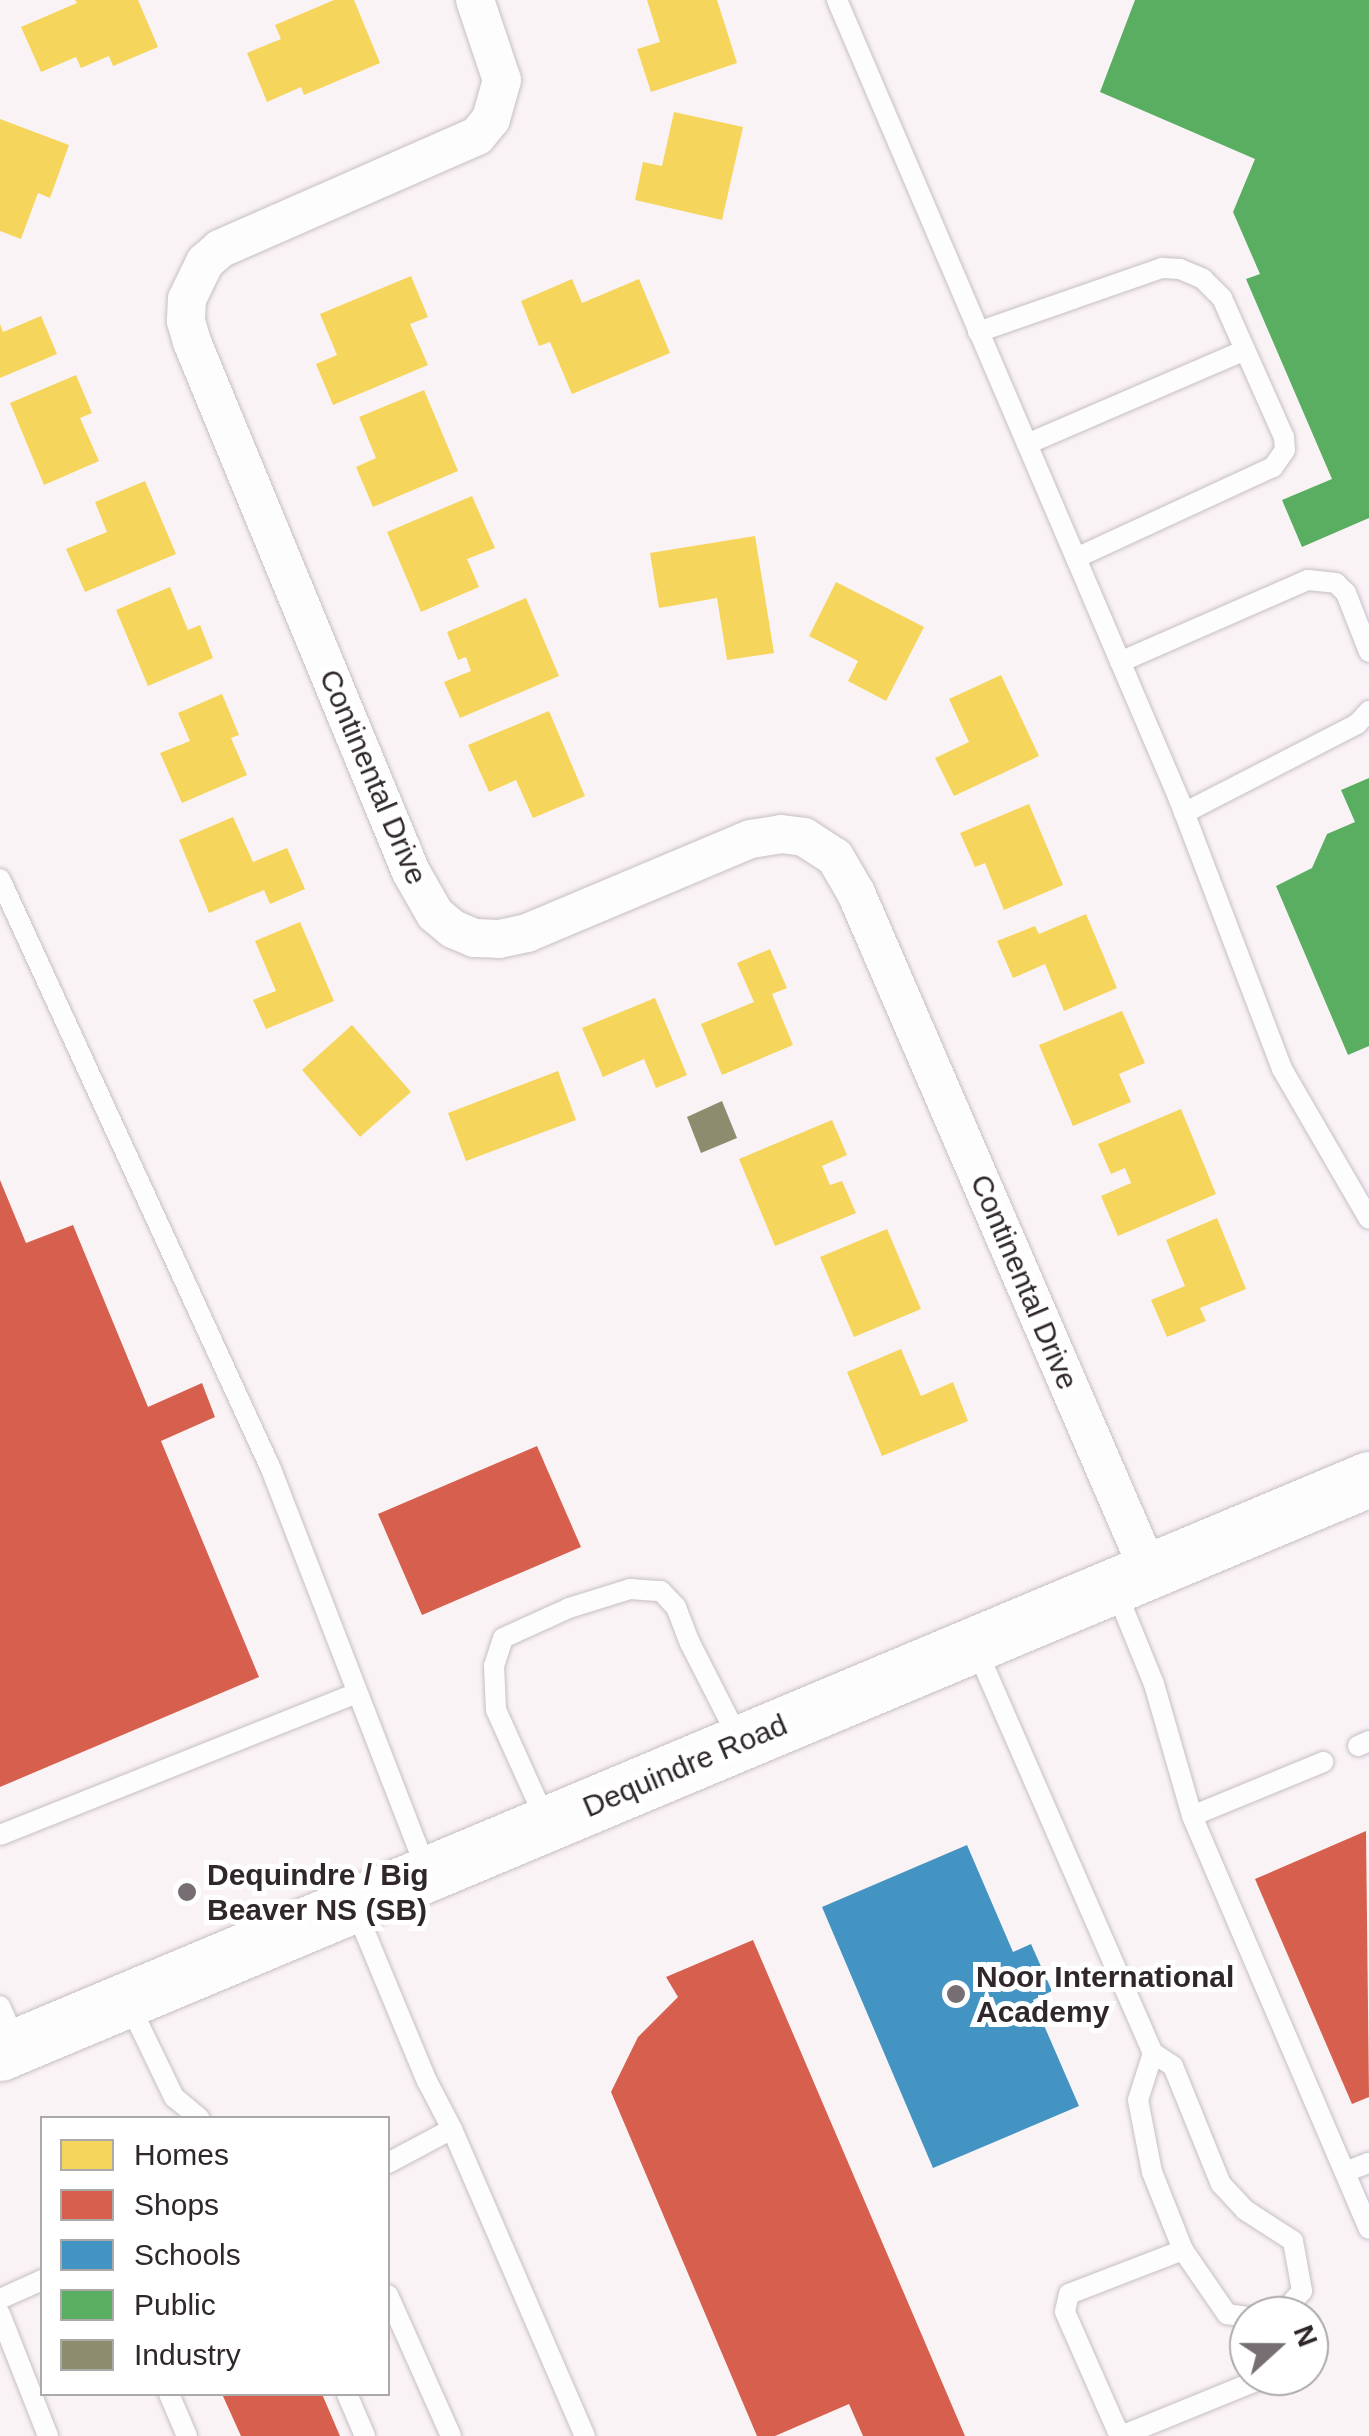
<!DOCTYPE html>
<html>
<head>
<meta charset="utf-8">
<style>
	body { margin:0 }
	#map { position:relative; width:1369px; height:2436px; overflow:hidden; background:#faf3f6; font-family:Helvetica,sans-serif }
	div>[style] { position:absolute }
	.homes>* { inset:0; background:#f6d55c }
	.shops>* { inset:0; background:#d6604d }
	.schools>* { inset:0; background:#4393c3 }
	.public>* { inset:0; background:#5aae61 }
	.industry>* { inset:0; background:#8c8c6e }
	.roads { filter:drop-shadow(0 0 2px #c6bfc3) drop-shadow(0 0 2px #c6bfc3) }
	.service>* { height:20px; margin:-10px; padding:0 10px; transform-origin:10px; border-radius:10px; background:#fefdfe }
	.minor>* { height:38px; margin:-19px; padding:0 19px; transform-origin:19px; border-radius:19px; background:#fefdfe }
	.secondary>* { height:55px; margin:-27.5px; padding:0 27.5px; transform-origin:27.5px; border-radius:27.5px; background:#fefdfe }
	.dots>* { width:28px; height:28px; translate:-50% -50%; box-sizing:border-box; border:5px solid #fff; border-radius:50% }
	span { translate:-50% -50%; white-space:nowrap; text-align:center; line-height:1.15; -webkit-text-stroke:10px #fff; paint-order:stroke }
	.street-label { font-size:30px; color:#2f272b }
	.poi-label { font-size:30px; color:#2f272b; font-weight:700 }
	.left { translate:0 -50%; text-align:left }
	.legend { position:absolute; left:40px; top:2116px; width:350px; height:280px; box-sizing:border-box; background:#fff; border:2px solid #aca9aa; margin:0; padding:12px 18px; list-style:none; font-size:30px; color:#2f272b }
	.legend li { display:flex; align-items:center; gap:20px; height:50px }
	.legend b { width:50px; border:2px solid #aca9aa }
	.north { position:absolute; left:1229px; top:2296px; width:100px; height:100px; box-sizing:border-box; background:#fff; border:2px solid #aca9aa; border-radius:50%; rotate:69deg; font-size:28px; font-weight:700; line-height:40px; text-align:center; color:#2f272b }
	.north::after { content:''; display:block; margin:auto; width:35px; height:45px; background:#766e72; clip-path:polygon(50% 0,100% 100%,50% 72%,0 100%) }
</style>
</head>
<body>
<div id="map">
	<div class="homes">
		<div style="clip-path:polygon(75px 0,138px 0,158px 47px,113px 66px,109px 56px,81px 68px,76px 57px,41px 72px,21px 27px,77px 3px)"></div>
		<div style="clip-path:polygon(334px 0,354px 0,380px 63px,304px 95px,301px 87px,267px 102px,247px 53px,281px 39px,275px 25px)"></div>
		<div style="clip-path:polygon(647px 0,717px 0,737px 63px,651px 92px,637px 49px,660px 42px)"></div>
		<div style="clip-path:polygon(674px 112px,743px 127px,722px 220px,635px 200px,643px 162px,662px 166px)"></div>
		<div style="clip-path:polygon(0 119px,69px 145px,50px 198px,38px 193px,21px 239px,0 231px)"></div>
		<div style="clip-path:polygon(411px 276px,428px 317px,410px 324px,428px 365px,333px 405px,316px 364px,337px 355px,320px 314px)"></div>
		<div style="clip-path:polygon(572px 279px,582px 303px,639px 279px,670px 353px,572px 394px,550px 342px,539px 346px,521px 301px)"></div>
		<div style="clip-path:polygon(41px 316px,57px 354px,0 378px,0 324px,3px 332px)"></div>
		<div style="clip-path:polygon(76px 375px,92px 413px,80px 418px,99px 461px,44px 485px,10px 403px)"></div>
		<div style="clip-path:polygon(424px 390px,458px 471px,373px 507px,356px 467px,376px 458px,359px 417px)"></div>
		<div style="clip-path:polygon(145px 481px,176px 554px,85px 592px,66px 549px,107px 532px,95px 502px)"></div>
		<div style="clip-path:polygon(472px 496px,495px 548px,467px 559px,479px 587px,421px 612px,387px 532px)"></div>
		<div style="clip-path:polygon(755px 536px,774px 653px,727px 660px,717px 598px,659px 608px,650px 553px)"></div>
		<div style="clip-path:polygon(836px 582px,924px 627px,886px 701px,848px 681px,858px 661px,809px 636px)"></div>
		<div style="clip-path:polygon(170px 587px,188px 630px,200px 625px,213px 658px,148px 686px,116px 610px)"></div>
		<div style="clip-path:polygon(526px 598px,559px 676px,460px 718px,444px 682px,471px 671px,466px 657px,458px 660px,447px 632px)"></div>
		<div style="clip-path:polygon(1001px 675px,1039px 756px,954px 796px,935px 758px,969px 742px,949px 699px)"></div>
		<div style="clip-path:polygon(222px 694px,239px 735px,231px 738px,247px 775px,182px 803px,160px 753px,190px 741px,178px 713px)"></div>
		<div style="clip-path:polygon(549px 711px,585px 796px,533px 818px,516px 780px,489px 792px,468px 745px)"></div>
		<div style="clip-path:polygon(1029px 804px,1063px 885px,1004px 910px,985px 863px,975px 867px,960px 833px)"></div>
		<div style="clip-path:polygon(233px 817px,253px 862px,287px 848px,305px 889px,270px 904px,264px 890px,209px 913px,179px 840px)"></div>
		<div style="clip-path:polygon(1086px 914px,1117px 988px,1064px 1011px,1045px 964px,1013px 978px,997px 941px,1035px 926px,1039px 934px)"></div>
		<div style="clip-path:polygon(300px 922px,334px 1001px,266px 1029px,253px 1000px,276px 991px,255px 941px)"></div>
		<div style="clip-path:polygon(770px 949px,787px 988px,772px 994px,793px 1045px,722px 1075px,701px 1024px,754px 1002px,737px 963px)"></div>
		<div style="clip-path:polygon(655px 998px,687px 1075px,656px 1088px,644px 1059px,603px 1077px,582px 1028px)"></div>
		<div style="clip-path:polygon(1122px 1011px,1145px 1063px,1119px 1074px,1131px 1102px,1073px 1126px,1039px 1045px)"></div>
		<div style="clip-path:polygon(352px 1025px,411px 1092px,360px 1137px,302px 1070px)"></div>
		<div style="clip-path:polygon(558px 1071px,576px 1120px,466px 1161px,448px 1113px)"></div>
		<div style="clip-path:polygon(1181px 1109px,1216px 1194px,1118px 1236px,1101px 1196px,1131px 1183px,1125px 1168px,1111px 1174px,1098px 1144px)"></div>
		<div style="clip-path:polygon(832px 1120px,847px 1155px,822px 1166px,830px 1185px,842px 1181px,856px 1213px,775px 1246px,739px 1159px)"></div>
		<div style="clip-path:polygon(1217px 1218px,1246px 1289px,1200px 1308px,1206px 1321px,1167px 1337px,1151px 1300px,1185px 1286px,1166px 1240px)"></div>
		<div style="clip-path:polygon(887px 1229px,921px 1309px,854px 1337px,820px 1257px)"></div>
		<div style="clip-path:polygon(901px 1349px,921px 1396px,953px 1382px,968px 1421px,882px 1456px,847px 1372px)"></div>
	</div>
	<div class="shops">
		<div style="clip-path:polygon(0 1180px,26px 1243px,73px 1225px,148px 1407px,202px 1383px,215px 1417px,161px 1441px,259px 1677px,0 1787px)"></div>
		<div style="clip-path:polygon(537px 1446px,581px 1547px,422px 1615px,378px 1514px)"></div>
		<div style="clip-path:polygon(1366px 1831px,1369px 2097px,1352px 2104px,1255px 1879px)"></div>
		<div style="clip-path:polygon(753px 1940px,965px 2436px,863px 2436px,849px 2404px,775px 2436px,757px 2436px,611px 2092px,638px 2037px,678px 1997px,666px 1977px)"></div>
		<div style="clip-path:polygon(222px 2394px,322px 2394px,340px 2436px,241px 2436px)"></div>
	</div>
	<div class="schools">
		<div style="clip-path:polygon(967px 1845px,1013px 1952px,1031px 1944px,1052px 1991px,1033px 2000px,1079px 2106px,933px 2168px,822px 1907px)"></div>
	</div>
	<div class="public">
		<div style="clip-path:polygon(1135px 0,1369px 0,1369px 518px,1302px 547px,1282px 500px,1332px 479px,1246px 279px,1260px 274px,1233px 212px,1255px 159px,1100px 92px)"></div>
		<div style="clip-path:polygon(1369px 778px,1369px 1046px,1348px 1055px,1276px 886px,1312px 868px,1327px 834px,1355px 822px,1341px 790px)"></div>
	</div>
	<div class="industry">
		<div style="clip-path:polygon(722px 1101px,737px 1138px,701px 1153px,687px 1117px)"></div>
	</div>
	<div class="roads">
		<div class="service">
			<div style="left:837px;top:0;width:869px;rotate:66.83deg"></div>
			<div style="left:1179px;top:799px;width:289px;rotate:69.1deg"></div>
			<div style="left:1282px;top:1069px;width:173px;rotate:59.9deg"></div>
			<div style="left:978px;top:332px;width:195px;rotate:-19.2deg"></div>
			<div style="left:1162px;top:268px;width:18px;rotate:3deg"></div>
			<div style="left:1180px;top:269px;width:25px;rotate:23deg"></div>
			<div style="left:1203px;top:279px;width:27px;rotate:45deg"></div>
			<div style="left:1222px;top:298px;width:152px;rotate:66deg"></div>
			<div style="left:1284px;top:437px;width:13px;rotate:86deg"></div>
			<div style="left:1285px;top:450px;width:21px;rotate:125deg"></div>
			<div style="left:1273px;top:467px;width:217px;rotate:155.2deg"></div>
			<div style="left:1027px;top:444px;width:237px;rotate:-23.3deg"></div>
			<div style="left:1120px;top:662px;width:205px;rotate:-23.6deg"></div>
			<div style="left:1308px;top:580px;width:28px;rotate:6deg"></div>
			<div style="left:1336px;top:583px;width:14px;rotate:45deg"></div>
			<div style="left:1346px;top:593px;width:63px;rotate:68.7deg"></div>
			<div style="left:1184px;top:813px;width:195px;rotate:-27.2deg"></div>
			<div style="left:1357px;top:724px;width:18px;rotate:-47deg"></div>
			<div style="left:0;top:879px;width:649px;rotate:65.33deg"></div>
			<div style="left:271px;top:1469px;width:433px;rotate:68.8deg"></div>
			<div style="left:1114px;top:1586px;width:106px;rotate:67.8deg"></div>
			<div style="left:1154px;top:1684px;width:137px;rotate:73.9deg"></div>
			<div style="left:1192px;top:1816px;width:449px;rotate:66.8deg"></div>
			<div style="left:975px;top:1646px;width:444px;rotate:66.4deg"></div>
			<div style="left:1153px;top:2053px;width:24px;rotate:33deg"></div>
			<div style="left:1173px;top:2066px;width:127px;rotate:67.9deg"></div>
			<div style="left:1221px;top:2184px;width:35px;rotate:47deg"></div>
			<div style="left:1245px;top:2210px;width:57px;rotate:32.9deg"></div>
			<div style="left:1293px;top:2241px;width:51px;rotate:79.8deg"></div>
			<div style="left:1302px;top:2291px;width:28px;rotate:131deg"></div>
			<div style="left:1284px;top:2312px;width:20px;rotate:169deg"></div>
			<div style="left:1358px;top:1746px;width:12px;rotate:-24deg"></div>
			<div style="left:1192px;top:1816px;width:142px;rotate:-22.4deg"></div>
			<div style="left:547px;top:1823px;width:124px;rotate:-114.3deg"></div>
			<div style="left:496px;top:1710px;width:44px;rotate:-92.6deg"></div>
			<div style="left:494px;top:1666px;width:29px;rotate:-72deg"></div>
			<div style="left:503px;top:1638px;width:72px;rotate:-24.4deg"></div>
			<div style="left:569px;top:1608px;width:64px;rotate:-17.3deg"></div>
			<div style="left:630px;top:1589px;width:31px;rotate:4deg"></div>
			<div style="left:661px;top:1591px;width:22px;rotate:47deg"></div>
			<div style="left:676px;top:1607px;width:39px;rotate:69deg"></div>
			<div style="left:690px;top:1643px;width:110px;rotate:63deg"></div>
			<div style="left:0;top:1835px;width:383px;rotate:-21.7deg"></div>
			<div style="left:354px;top:1906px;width:190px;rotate:67.4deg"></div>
			<div style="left:427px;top:2081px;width:54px;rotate:62.5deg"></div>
			<div style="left:452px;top:2129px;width:72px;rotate:152deg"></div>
			<div style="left:128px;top:2002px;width:106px;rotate:64.2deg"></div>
			<div style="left:174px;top:2097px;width:33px;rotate:40deg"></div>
			<div style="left:0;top:2006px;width:43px;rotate:66.4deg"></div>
			<div style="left:1153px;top:2053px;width:49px;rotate:107.7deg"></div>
			<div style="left:1138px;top:2100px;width:73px;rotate:79deg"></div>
			<div style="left:1152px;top:2172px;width:84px;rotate:68.3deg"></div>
			<div style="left:1183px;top:2250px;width:78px;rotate:55.5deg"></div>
			<div style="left:1227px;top:2314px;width:22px;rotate:8deg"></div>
			<div style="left:452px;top:2129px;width:335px;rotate:66.6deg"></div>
			<div style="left:1345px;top:2172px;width:26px;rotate:-21deg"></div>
			<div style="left:1183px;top:2250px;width:122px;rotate:158.9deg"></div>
			<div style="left:1069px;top:2294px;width:18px;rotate:103deg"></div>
			<div style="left:1065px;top:2312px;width:129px;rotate:66.2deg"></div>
			<div style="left:1117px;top:2430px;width:10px;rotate:24deg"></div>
			<div style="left:1126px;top:2434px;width:153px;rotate:-22.2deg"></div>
			<div style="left:388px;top:2295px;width:154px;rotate:65.9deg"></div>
			<div style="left:0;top:2299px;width:46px;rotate:-24.3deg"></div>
			<div style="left:0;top:2314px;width:131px;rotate:68.5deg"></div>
			<div style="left:169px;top:2394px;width:46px;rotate:66.8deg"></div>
			<div style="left:347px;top:2394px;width:46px;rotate:66.8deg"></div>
		</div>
		<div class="minor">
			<div style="left:475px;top:0;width:84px;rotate:71.4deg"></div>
			<div style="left:502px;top:80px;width:41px;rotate:105.8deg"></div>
			<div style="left:491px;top:119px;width:22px;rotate:129deg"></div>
			<div style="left:477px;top:136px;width:281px;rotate:156.3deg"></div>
			<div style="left:220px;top:249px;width:20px;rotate:139deg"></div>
			<div style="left:205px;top:262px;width:41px;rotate:115.9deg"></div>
			<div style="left:187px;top:299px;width:22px;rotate:93deg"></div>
			<div style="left:186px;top:321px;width:22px;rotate:74deg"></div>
			<div style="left:192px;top:342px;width:573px;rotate:67.55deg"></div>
			<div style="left:411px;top:872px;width:48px;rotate:60.3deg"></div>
			<div style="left:435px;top:914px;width:23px;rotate:40deg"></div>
			<div style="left:453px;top:929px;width:23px;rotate:23deg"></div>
			<div style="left:474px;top:938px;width:25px;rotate:2deg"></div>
			<div style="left:499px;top:939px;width:29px;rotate:-12deg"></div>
			<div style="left:527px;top:933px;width:243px;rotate:-22.8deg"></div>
			<div style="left:751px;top:839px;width:30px;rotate:-9deg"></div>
			<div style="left:781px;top:834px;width:23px;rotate:7deg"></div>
			<div style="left:804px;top:837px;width:37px;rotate:33deg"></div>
			<div style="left:835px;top:857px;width:42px;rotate:59.7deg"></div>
			<div style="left:856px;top:893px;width:739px;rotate:66.63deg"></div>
		</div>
		<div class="secondary">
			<div style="left:0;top:2053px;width:1484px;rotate:-22.75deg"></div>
		</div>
	</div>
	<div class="dots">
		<div style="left:187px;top:1892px;background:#766e72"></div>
		<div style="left:956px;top:1994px;background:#766e72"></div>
	</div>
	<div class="street-label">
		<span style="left:373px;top:777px;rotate:67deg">Continental Drive</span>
		<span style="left:1024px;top:1282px;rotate:67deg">Continental Drive</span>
		<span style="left:685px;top:1766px;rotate:-23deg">Dequindre Road</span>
	</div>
	<div class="poi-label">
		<span class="left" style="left:207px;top:1892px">Dequindre / Big<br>Beaver NS (SB)</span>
		<span class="left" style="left:976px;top:1994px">Noor International<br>Academy</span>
	</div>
	<ul class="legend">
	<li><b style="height:28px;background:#f6d55c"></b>Homes</li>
	<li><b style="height:28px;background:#d6604d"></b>Shops</li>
	<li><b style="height:28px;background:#4393c3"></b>Schools</li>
	<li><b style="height:28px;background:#5aae61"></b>Public</li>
	<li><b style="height:28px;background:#8c8c6e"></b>Industry</li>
	</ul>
	<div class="north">N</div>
</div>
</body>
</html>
